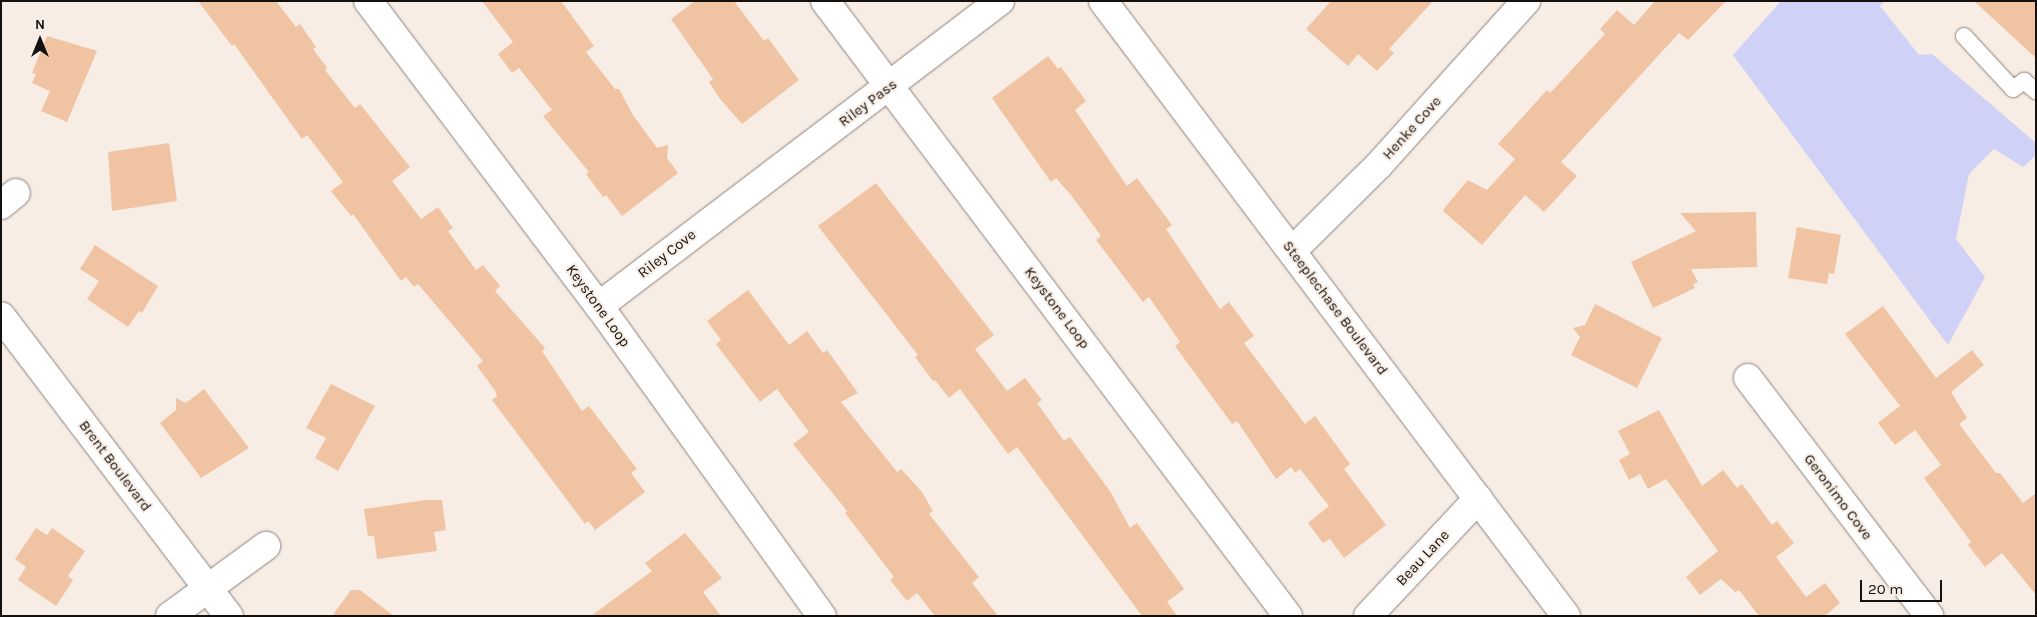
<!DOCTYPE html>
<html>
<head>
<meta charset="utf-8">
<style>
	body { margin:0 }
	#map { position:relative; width:2037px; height:617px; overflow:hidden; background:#f7ede5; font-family:Karla,sans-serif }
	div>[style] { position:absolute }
	.green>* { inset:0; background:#cfd1f6 }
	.building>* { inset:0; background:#f0c4a2 }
	.roads { filter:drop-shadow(0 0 1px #8d837c) drop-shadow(0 0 1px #8d837c) }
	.lane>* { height:16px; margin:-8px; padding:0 8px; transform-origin:8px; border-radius:8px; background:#fff }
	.street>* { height:28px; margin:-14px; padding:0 14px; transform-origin:14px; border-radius:14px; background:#fff }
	span { translate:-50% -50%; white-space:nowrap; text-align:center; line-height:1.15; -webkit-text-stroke:4px #f7ede5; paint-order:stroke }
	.street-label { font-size:15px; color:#13100d }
	.frame { position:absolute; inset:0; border:2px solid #13100d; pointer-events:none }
	.north { position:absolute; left:15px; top:15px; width:50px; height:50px; -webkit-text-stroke:4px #f7ede5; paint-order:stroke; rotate:0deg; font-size:14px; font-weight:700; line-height:20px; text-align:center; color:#13100d }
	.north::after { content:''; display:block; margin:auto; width:18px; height:22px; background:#13100d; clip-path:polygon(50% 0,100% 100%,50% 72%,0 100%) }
	.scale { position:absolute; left:1860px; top:580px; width:82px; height:22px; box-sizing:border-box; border:2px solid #13100d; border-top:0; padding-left:6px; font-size:15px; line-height:18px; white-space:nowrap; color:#13100d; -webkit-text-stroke:4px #f7ede5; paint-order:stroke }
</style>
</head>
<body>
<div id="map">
	<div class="green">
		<div style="clip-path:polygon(1781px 1px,1885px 1px,1880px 6px,1919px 55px,1932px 54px,2036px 143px,2036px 155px,2023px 167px,1994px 149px,1969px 174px,1956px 239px,1985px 277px,1948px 345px,1733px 55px)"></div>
	</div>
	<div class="building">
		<div style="clip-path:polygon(198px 1px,276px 1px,296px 27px,300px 24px,316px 47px,313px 49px,327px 68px,325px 70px,355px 108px,360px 104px,410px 167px,392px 181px,421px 219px,438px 207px,453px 228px,448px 231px,476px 270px,483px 265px,500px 286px,495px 291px,545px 348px,542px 351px,582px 411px,589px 406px,637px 469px,631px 473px,645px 492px,595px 530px,588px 521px,585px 524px,492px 400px,497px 396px,496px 392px,477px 366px,483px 361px,418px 284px,414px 287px,406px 277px,401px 281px,353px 214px,351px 216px,331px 191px,343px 182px,307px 135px,302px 139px,234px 44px,232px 46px)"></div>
		<div style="clip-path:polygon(482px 1px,561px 1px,594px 46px,586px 52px,615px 89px,619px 89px,633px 115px,657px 148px,668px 145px,667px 158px,678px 173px,622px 216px,606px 195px,603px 197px,586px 174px,589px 172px,543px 116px,552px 110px,519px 68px,512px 73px,498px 54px,513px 42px)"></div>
		<div style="clip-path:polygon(695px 1px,734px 1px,764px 41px,768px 38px,799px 80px,742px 124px,720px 99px,709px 82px,713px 79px,671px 19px)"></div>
		<div style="clip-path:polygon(1331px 1px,1433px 1px,1389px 49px,1394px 53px,1377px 71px,1358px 54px,1348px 66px,1306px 29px)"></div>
		<div style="clip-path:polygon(1655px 1px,1726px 1px,1688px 40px,1679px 33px,1561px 162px,1577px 176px,1544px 212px,1525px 195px,1482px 245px,1443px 211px,1446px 206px,1468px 180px,1487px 190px,1515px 159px,1498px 144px,1547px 90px,1550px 93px,1605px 34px,1600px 29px,1617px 10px,1634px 25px)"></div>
		<div style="clip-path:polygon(1974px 1px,2036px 1px,2036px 58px)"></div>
		<div style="clip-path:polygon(47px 36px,97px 51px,67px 122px,41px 111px,50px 91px,32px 83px,36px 74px,32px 73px)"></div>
		<div style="clip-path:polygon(1048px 56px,1058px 69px,1061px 67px,1086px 101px,1075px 110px,1127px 186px,1137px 178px,1172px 225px,1166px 229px,1220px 309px,1229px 302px,1254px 336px,1244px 343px,1305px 424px,1315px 416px,1350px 464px,1344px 469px,1386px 525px,1344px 558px,1330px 539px,1323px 543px,1308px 523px,1329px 506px,1300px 469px,1295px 473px,1291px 467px,1276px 479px,1237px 421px,1232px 424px,1175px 346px,1180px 342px,1149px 297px,1143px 302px,1096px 240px,1101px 236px,1071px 195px,1056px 178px,1051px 182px,992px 98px)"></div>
		<div style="clip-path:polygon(169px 143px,177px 201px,112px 211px,108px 152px)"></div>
		<div style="clip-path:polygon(876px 183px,994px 335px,975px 349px,1007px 391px,1025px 378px,1042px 400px,1037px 403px,1064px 441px,1070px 437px,1110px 491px,1130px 528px,1137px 523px,1184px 589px,1167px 602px,1177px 616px,1142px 616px,1017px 447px,1008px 454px,960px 389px,949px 398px,935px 380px,933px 381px,915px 357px,918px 355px,818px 226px)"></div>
		<div style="clip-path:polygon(1756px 212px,1757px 267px,1691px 269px,1698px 282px,1693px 284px,1695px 288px,1653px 308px,1631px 262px,1696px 231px,1680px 213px)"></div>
		<div style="clip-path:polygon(1797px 227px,1841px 235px,1834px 274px,1829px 273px,1827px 284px,1788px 278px)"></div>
		<div style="clip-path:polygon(95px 245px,158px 286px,142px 313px,139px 311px,128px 327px,87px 299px,99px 281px,80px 269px)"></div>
		<div style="clip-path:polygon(748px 290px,789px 345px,807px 331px,823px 353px,827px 350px,858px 393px,841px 402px,897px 472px,901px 469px,922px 492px,933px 511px,929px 514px,979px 577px,972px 583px,998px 616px,935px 616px,917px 593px,907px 601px,890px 580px,894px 577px,845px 513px,847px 511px,793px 444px,809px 432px,777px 389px,760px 402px,716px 344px,721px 340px,707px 321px)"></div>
		<div style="clip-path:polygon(1595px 304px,1662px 338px,1637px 388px,1571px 355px,1580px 337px,1573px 328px,1585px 325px)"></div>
		<div style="clip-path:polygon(1883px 306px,1936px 378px,1972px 350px,1984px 365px,1951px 392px,1967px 418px,1959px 424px,1996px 473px,2000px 473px,2023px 503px,2036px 493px,2036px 595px,2002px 553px,1985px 567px,1968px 545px,1971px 542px,1924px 478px,1941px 465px,1915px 430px,1895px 445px,1878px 423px,1900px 406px,1845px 334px)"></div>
		<div style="clip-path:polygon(331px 384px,375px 406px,338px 471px,315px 458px,326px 438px,306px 428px)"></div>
		<div style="clip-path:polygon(204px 389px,249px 448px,201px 478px,160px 423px,176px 410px,176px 398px,186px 403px)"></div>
		<div style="clip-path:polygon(1659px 410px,1702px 486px,1723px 470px,1737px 488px,1742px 484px,1772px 525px,1777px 521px,1794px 543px,1776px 557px,1806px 597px,1825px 583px,1840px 603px,1825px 616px,1759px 616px,1739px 590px,1735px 592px,1721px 579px,1700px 595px,1686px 577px,1718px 551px,1666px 479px,1648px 489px,1640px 474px,1629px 480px,1619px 460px,1630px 454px,1618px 431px)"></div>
		<div style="clip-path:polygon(426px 500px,442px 500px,446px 530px,434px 532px,437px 551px,377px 559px,374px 536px,368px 536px,364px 509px)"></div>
		<div style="clip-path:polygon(36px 528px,47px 535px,52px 528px,85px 551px,68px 576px,73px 580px,56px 606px,18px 580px,26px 567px,15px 559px)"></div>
		<div style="clip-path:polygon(685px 533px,722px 578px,703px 592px,721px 616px,591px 616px,652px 571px,645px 563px)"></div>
		<div style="clip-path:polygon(351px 590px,360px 590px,394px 616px,332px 616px)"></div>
	</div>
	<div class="roads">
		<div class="lane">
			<div style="left:1964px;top:36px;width:72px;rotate:47.2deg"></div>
			<div style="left:2013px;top:89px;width:14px;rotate:-36deg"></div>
			<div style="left:2024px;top:81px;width:16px;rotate:40deg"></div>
		</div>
		<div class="street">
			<div style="left:368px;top:1px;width:383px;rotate:52.9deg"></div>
			<div style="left:599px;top:306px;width:382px;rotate:54.3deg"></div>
			<div style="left:825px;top:1px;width:770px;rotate:53.03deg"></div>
			<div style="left:1103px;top:1px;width:770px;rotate:53.03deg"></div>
			<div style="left:1px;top:205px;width:19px;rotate:-39deg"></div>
			<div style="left:1293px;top:250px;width:120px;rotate:-44.7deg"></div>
			<div style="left:1378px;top:166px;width:222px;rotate:-48.1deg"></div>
			<div style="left:599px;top:306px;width:504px;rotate:-37.26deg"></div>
			<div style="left:1px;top:316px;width:377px;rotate:52.8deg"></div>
			<div style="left:1748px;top:378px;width:299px;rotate:52.7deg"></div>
			<div style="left:170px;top:616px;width:119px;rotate:-36.1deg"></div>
			<div style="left:1368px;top:616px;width:161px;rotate:-46.8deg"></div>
		</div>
	</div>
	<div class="street-label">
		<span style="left:868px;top:103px;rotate:-37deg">Riley Pass</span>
		<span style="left:1412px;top:128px;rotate:-48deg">Henke Cove</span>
		<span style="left:667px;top:254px;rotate:-38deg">Riley Cove</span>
		<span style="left:598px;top:306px;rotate:54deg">Keystone Loop</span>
		<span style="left:1057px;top:308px;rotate:53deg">Keystone Loop</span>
		<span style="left:1335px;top:308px;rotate:53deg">Steeplechase Boulevard</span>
		<span style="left:115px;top:466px;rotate:53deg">Brent Boulevard</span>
		<span style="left:1838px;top:497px;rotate:53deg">Geronimo Cove</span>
		<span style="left:1423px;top:558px;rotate:-47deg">Beau Lane</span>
	</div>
	<div class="frame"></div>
	<div class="north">N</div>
	<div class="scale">20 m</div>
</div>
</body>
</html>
